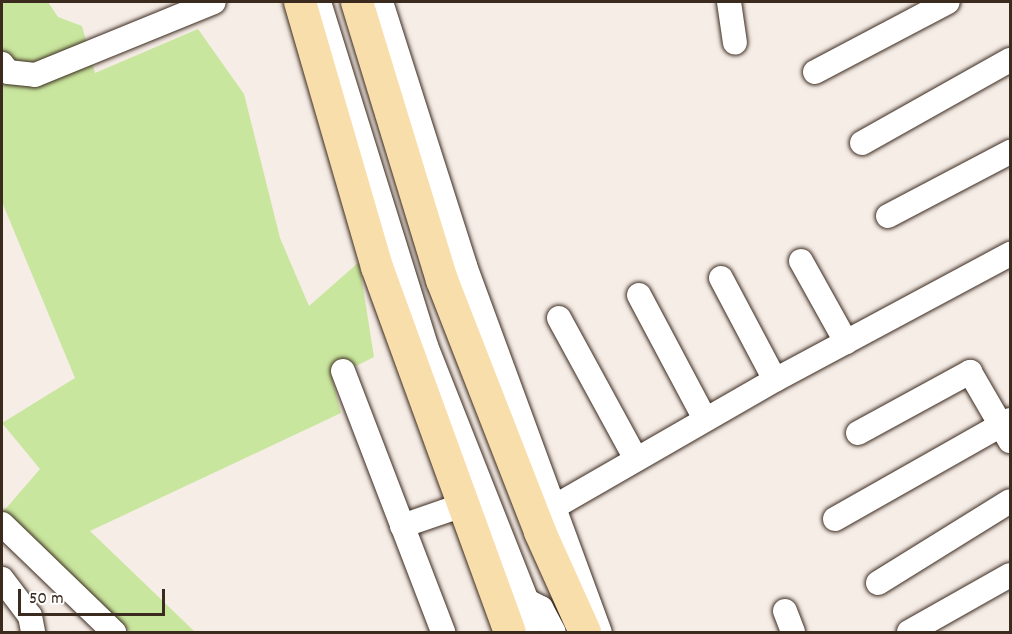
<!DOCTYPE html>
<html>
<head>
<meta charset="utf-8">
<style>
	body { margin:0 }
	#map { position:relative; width:1012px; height:634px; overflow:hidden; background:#f6ede7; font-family:Dekko,sans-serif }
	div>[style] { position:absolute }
	.green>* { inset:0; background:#c9e69e }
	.roads { filter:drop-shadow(0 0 2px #3b2a1e) drop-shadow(0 0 2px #3b2a1e) }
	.minor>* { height:24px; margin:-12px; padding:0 12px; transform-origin:12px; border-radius:12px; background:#fff }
	.major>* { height:32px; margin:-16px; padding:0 16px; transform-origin:16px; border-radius:16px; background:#f8deab }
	span { translate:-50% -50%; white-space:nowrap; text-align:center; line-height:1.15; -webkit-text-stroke:4.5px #fff; paint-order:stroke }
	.frame { position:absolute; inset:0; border:3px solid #3b2a1e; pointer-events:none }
	.scale { position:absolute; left:18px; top:589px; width:147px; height:27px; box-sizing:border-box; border:3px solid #3b2a1e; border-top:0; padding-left:8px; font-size:18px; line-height:21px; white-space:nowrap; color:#3b2a1e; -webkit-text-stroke:4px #fff; paint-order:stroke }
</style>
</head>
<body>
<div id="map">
	<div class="green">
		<div style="clip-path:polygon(2px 2px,48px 2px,58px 17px,82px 26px,95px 73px,198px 29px,244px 94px,280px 238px,309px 306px,359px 262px,374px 357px,332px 378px,341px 413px,90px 531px,195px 632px,131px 632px,2px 513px,40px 469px,2px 423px,75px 378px,2px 202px)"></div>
	</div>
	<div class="roads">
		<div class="minor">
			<div style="left:319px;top:2px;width:360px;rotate:72.7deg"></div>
			<div style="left:426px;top:346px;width:274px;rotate:68.4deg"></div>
			<div style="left:527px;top:601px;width:16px;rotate:104deg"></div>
			<div style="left:523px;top:617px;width:16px;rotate:72deg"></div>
			<div style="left:381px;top:2px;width:277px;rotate:72.3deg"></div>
			<div style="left:465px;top:266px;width:390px;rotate:69.8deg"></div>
			<div style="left:729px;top:2px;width:41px;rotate:81.7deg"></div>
			<div style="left:2px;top:64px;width:10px;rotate:53deg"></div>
			<div style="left:8px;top:72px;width:27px;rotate:6deg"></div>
			<div style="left:35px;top:75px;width:193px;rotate:-22.2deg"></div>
			<div style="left:815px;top:72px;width:150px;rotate:-27.8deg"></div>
			<div style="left:862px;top:143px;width:170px;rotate:-29.3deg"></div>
			<div style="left:888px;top:216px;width:138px;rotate:-27.7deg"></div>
			<div style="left:801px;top:261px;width:93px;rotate:60.9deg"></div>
			<div style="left:721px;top:278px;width:115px;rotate:62.1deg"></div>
			<div style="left:639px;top:295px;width:140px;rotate:62deg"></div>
			<div style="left:559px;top:318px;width:161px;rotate:61.4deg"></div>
			<div style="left:343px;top:371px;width:280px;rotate:69deg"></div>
			<div style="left:858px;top:433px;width:128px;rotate:-28.6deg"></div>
			<div style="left:970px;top:372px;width:80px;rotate:59.9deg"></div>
			<div style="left:554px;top:507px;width:255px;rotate:-29.9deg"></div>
			<div style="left:775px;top:380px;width:267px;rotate:-28.2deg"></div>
			<div style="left:835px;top:519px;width:201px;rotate:-29.5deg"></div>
			<div style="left:2px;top:524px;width:156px;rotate:44deg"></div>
			<div style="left:402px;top:526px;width:61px;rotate:-19deg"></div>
			<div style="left:2px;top:579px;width:46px;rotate:52.9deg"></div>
			<div style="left:30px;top:616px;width:16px;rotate:79deg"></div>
			<div style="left:878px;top:583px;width:155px;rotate:-31.8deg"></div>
			<div style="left:527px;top:601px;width:16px;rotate:27deg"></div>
			<div style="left:541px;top:608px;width:27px;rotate:62deg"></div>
			<div style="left:785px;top:611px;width:22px;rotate:69deg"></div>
			<div style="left:909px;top:632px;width:116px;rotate:-29.4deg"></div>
		</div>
		<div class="major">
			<div style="left:300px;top:2px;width:276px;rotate:73.8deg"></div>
			<div style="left:377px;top:267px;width:388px;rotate:70deg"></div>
			<div style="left:357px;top:2px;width:291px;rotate:73deg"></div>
			<div style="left:442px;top:280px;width:270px;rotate:68.7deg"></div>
			<div style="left:540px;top:532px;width:110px;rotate:65.8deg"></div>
		</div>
	</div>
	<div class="frame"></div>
	<div class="scale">50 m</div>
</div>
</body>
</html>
